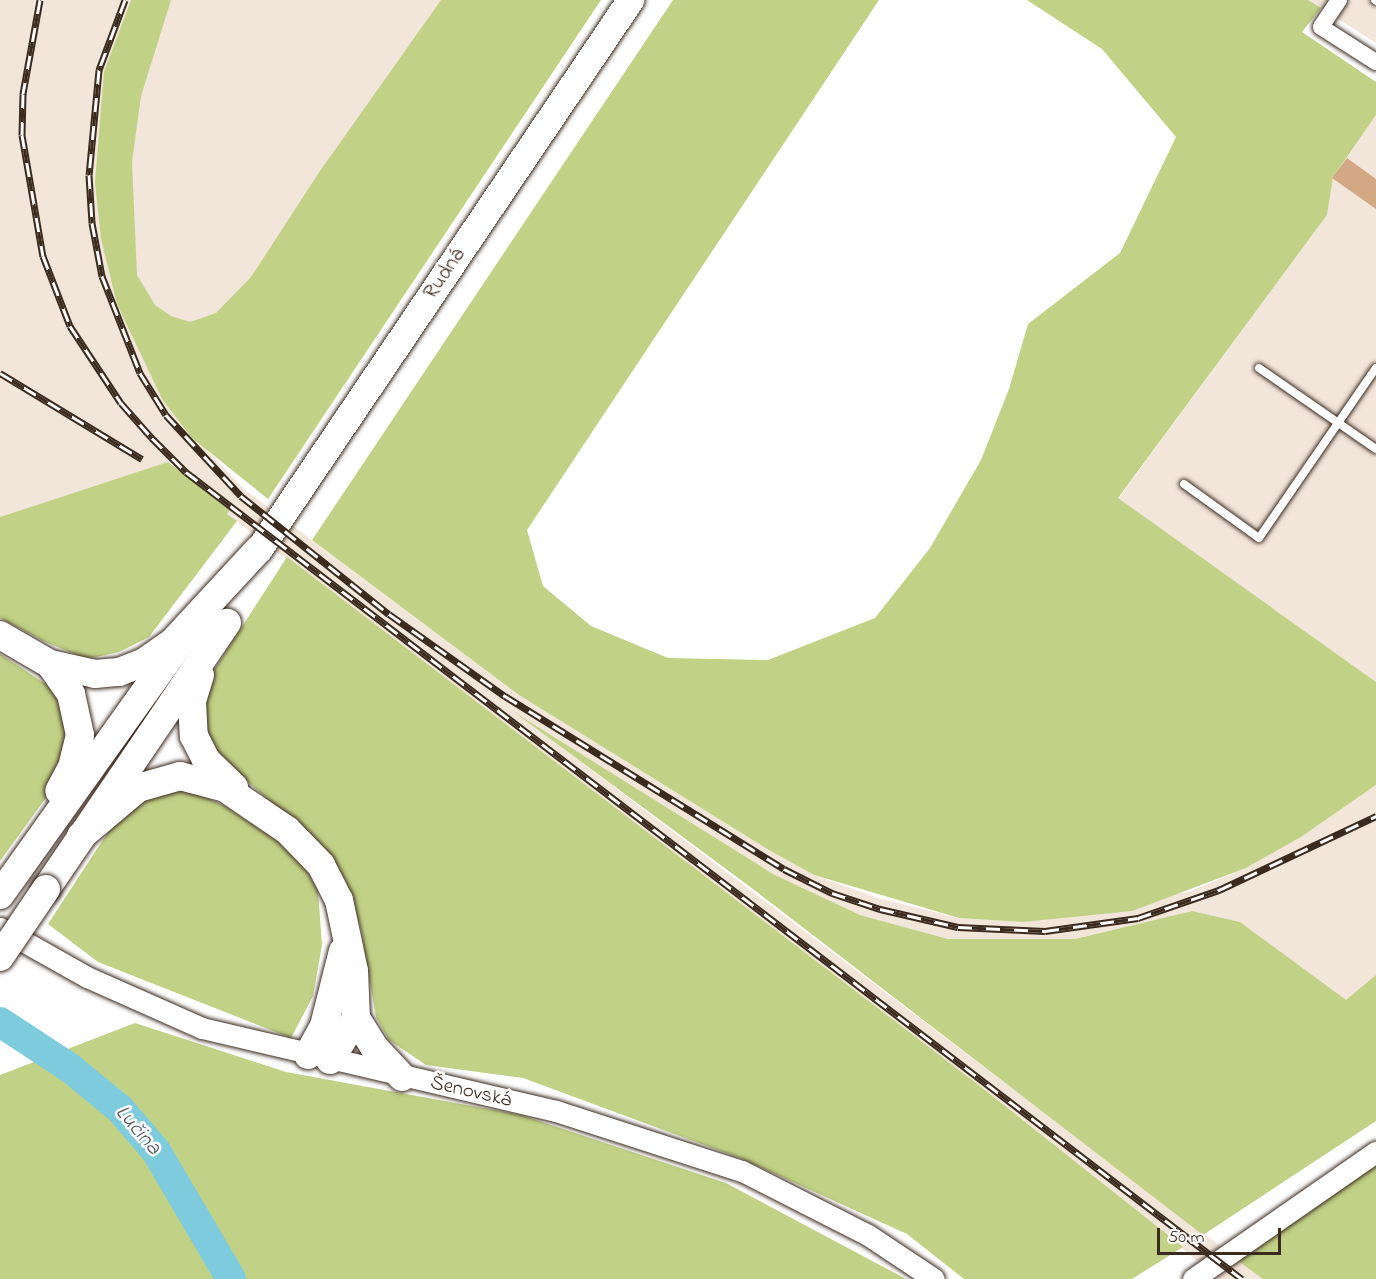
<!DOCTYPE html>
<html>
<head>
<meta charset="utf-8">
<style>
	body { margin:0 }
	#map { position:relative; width:1376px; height:1279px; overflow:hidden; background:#fff; font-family:"Indie Flower",sans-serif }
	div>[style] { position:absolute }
	.built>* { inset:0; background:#f2e5da }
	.green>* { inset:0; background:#c1d186 }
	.river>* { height:30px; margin:-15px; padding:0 15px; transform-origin:15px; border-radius:15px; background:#7fcbde }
	.building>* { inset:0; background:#d3a884 }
	.roads { filter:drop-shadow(0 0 2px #3b2a1e) drop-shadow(0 0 2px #3b2a1e) }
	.service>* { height:8px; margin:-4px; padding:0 4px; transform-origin:4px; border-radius:4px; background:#fff }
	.minor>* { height:16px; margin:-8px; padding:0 8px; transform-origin:8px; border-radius:8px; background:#fff }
	.tertiary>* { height:21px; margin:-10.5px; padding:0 10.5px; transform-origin:10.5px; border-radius:10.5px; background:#fff }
	.primary>* { height:27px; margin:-13.5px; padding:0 13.5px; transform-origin:13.5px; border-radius:13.5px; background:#fff }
	.trunk>* { height:28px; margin:-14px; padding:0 14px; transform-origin:14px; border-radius:14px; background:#fff }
	.rail>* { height:7px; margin-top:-3.5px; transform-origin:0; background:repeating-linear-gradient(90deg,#fff 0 14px,#3b2a1e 0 28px); box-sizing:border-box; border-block:2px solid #3b2a1e }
	.bridges { filter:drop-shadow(0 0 2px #3b2a1e) drop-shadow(0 0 2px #3b2a1e) }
	.trunk-bridge>* { height:28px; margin:-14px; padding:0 14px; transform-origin:14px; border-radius:14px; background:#fff }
	span { translate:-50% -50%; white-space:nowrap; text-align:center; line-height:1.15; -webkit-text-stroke:5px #fff; paint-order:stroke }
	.street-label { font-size:21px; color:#3b2a1e }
	.water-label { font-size:22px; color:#4f5a58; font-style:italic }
	.scale { position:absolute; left:1157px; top:1228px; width:124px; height:27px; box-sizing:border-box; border:3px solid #3b2a1e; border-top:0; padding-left:8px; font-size:18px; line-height:21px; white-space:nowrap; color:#3b2a1e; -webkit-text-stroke:4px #fff; paint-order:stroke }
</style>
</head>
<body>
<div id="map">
	<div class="built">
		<div style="clip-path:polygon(0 0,537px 0,207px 450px,245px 490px,519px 695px,769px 850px,814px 875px,878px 898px,958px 918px,1023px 922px,1191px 891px,1246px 868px,1301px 837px,1376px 785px,1376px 975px,1346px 1001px,1240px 922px,1192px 911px,1075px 939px,948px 939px,860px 915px,773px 874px,523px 718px,1264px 1279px,1220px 1279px,976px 1083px,227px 514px,230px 510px,169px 462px,0 517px)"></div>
		<div style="clip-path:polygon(1308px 0,1376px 0,1376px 43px,1321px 8px)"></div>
		<div style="clip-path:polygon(1376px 115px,1376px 682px,1118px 499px,1327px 215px,1333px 177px)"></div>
	</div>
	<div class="green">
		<div style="clip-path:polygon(131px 0,171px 0,141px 96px,132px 162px,137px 275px,155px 305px,171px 316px,190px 322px,216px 313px,251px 277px,320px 171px,441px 0,601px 0,268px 499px,192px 438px,162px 399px,117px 304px,101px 239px,95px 183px,104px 72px)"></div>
		<div style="clip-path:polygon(673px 0,879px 0,527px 530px,543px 586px,591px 626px,668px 658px,768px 660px,875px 618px,930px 548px,981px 460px,1009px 389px,1028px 324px,1120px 253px,1176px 137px,1102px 49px,1027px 0,1308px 0,1321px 8px,1302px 32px,1376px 82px,1376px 115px,1333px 177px,1327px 215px,1118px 498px,1376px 682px,1376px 785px,1301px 837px,1246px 868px,1132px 911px,1023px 922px,959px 918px,814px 875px,769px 850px,519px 695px,312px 540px)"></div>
		<div style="clip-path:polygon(168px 462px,230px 510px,227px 514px,237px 521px,149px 637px,119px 652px,87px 659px,43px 641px,0 618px,0 517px)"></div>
		<div style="clip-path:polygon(287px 557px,976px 1083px,1183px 1247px,1132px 1279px,964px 1279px,907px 1234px,742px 1159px,523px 1078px,426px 1065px,389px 1040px,376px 1017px,361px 929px,346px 881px,315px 840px,219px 757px,203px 735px,202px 705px,210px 676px)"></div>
		<div style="clip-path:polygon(0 654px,52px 688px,63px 713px,67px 737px,61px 777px,0 861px)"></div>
		<div style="clip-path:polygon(514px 712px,773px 874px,860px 915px,948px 939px,1075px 939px,1192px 911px,1240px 922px,1346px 1000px,1376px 975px,1376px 1121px,1203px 1235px,749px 886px)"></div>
		<div style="clip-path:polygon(172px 790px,195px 793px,223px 805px,276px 840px,301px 861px,318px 891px,322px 945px,313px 996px,291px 1038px,98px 962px,48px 924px,116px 820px,145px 796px)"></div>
		<div style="clip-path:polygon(135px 1023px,286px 1072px,521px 1115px,726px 1183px,906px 1279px,0 1279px,0 1075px)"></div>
		<div style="clip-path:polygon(1376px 1165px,1376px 1279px,1263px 1279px,1237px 1260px)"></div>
	</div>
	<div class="river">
		<div style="left:0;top:1022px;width:84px;rotate:33.3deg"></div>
		<div style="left:70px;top:1068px;width:65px;rotate:39.4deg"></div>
		<div style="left:120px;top:1109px;width:55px;rotate:49.4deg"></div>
		<div style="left:156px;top:1151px;width:148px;rotate:59.6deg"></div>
	</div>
	<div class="building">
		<div style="clip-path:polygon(1347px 158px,1376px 179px,1376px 209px,1332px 178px)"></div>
	</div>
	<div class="roads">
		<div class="service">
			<div style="left:1375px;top:0;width:1px;rotate:45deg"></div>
			<div style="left:1259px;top:368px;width:142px;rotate:34.7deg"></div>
			<div style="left:1184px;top:484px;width:92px;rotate:35.8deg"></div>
			<div style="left:1259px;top:538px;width:206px;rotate:-55.5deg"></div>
		</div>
		<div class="minor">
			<div style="left:1339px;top:0;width:32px;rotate:124deg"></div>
			<div style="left:1321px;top:27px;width:65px;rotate:32.5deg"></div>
		</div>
		<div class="tertiary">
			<div style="left:0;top:928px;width:100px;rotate:29.4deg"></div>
			<div style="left:87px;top:977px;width:126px;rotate:23.9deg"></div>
			<div style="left:202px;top:1028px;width:364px;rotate:13.2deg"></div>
			<div style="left:556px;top:1111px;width:195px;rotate:17.9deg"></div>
			<div style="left:742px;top:1171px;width:141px;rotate:26.9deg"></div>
			<div style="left:868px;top:1235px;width:79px;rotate:33.7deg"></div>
			<div style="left:1193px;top:1279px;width:223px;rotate:-34.8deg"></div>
		</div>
		<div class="primary">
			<div style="left:259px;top:549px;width:663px;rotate:-55.95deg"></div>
		</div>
		<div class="trunk">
			<div style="left:0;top:635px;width:58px;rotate:30.1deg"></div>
			<div style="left:50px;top:664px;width:46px;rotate:12.5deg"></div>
			<div style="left:95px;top:674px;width:24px;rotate:-5deg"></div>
			<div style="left:119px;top:672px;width:26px;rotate:-21deg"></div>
			<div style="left:143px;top:663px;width:35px;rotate:-35deg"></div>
			<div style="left:172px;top:643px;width:128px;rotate:-47.2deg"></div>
			<div style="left:50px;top:664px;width:37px;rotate:55deg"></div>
			<div style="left:71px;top:694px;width:42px;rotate:77.6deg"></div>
			<div style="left:80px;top:735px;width:33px;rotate:104deg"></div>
			<div style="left:72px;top:767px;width:27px;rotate:118deg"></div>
			<div style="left:200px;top:675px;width:28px;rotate:107deg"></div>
			<div style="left:192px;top:702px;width:34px;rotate:87deg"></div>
			<div style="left:194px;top:736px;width:27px;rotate:63deg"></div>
			<div style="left:206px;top:760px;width:39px;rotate:44deg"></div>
			<div style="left:81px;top:836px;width:75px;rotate:-40.1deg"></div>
			<div style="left:138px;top:788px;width:44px;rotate:-15.9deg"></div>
			<div style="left:180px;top:776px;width:47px;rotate:14.9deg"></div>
			<div style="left:225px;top:788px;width:75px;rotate:34.1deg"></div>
			<div style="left:287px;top:830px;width:49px;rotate:45.8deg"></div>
			<div style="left:321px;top:865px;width:39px;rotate:63deg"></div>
			<div style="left:339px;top:900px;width:73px;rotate:78.1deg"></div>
			<div style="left:354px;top:971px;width:47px;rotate:87.6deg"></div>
			<div style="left:356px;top:1018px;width:34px;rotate:58deg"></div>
			<div style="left:374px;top:1047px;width:41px;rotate:47deg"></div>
			<div style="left:46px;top:889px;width:322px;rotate:-55.8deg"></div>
			<div style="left:0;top:895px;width:351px;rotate:-54.5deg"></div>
			<div style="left:308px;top:1055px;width:33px;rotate:-61deg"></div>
			<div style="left:324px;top:1026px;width:77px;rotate:-75.8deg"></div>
			<div style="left:330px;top:1060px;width:49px;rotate:-58.2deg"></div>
		</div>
	</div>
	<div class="rail">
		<div style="left:40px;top:0;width:96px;rotate:100.3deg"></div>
		<div style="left:23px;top:94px;width:41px;rotate:91.4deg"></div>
		<div style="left:22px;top:135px;width:123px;rotate:80.2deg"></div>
		<div style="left:43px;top:256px;width:75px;rotate:68.9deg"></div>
		<div style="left:70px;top:326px;width:92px;rotate:56.5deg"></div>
		<div style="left:121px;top:403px;width:47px;rotate:48.5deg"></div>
		<div style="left:152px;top:438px;width:48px;rotate:45deg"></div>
		<div style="left:186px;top:472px;width:1329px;rotate:37.39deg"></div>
		<div style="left:125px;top:0;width:75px;rotate:110.4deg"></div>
		<div style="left:99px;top:70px;width:105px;rotate:95.4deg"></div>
		<div style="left:89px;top:175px;width:48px;rotate:86.4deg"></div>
		<div style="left:92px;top:223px;width:54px;rotate:79.3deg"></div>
		<div style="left:102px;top:276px;width:104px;rotate:68.6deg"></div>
		<div style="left:140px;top:373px;width:49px;rotate:58.2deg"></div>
		<div style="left:166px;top:415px;width:110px;rotate:47.2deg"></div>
		<div style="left:241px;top:496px;width:189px;rotate:38.6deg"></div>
		<div style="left:389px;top:614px;width:142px;rotate:35.3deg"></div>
		<div style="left:505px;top:696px;width:328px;rotate:31.8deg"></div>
		<div style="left:784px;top:869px;width:54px;rotate:26.6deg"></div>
		<div style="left:832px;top:893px;width:51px;rotate:18.4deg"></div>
		<div style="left:880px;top:909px;width:80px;rotate:13deg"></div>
		<div style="left:958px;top:927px;width:87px;rotate:2.6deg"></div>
		<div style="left:1045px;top:931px;width:94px;rotate:-8deg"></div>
		<div style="left:1138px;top:918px;width:86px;rotate:-19.1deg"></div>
		<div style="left:1219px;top:890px;width:174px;rotate:-25.2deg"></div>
		<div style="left:0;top:373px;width:166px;rotate:31.2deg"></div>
	</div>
	<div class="bridges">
		<div class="trunk-bridge">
			<div style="left:0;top:957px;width:82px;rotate:-55.9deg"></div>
		</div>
	</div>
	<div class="street-label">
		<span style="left:445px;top:274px;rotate:-56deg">Rudná</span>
		<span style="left:471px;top:1092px;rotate:13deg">Šenovská</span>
	</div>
	<div class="water-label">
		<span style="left:137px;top:1131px;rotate:49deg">Lučina</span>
	</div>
	<div class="scale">50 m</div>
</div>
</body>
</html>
